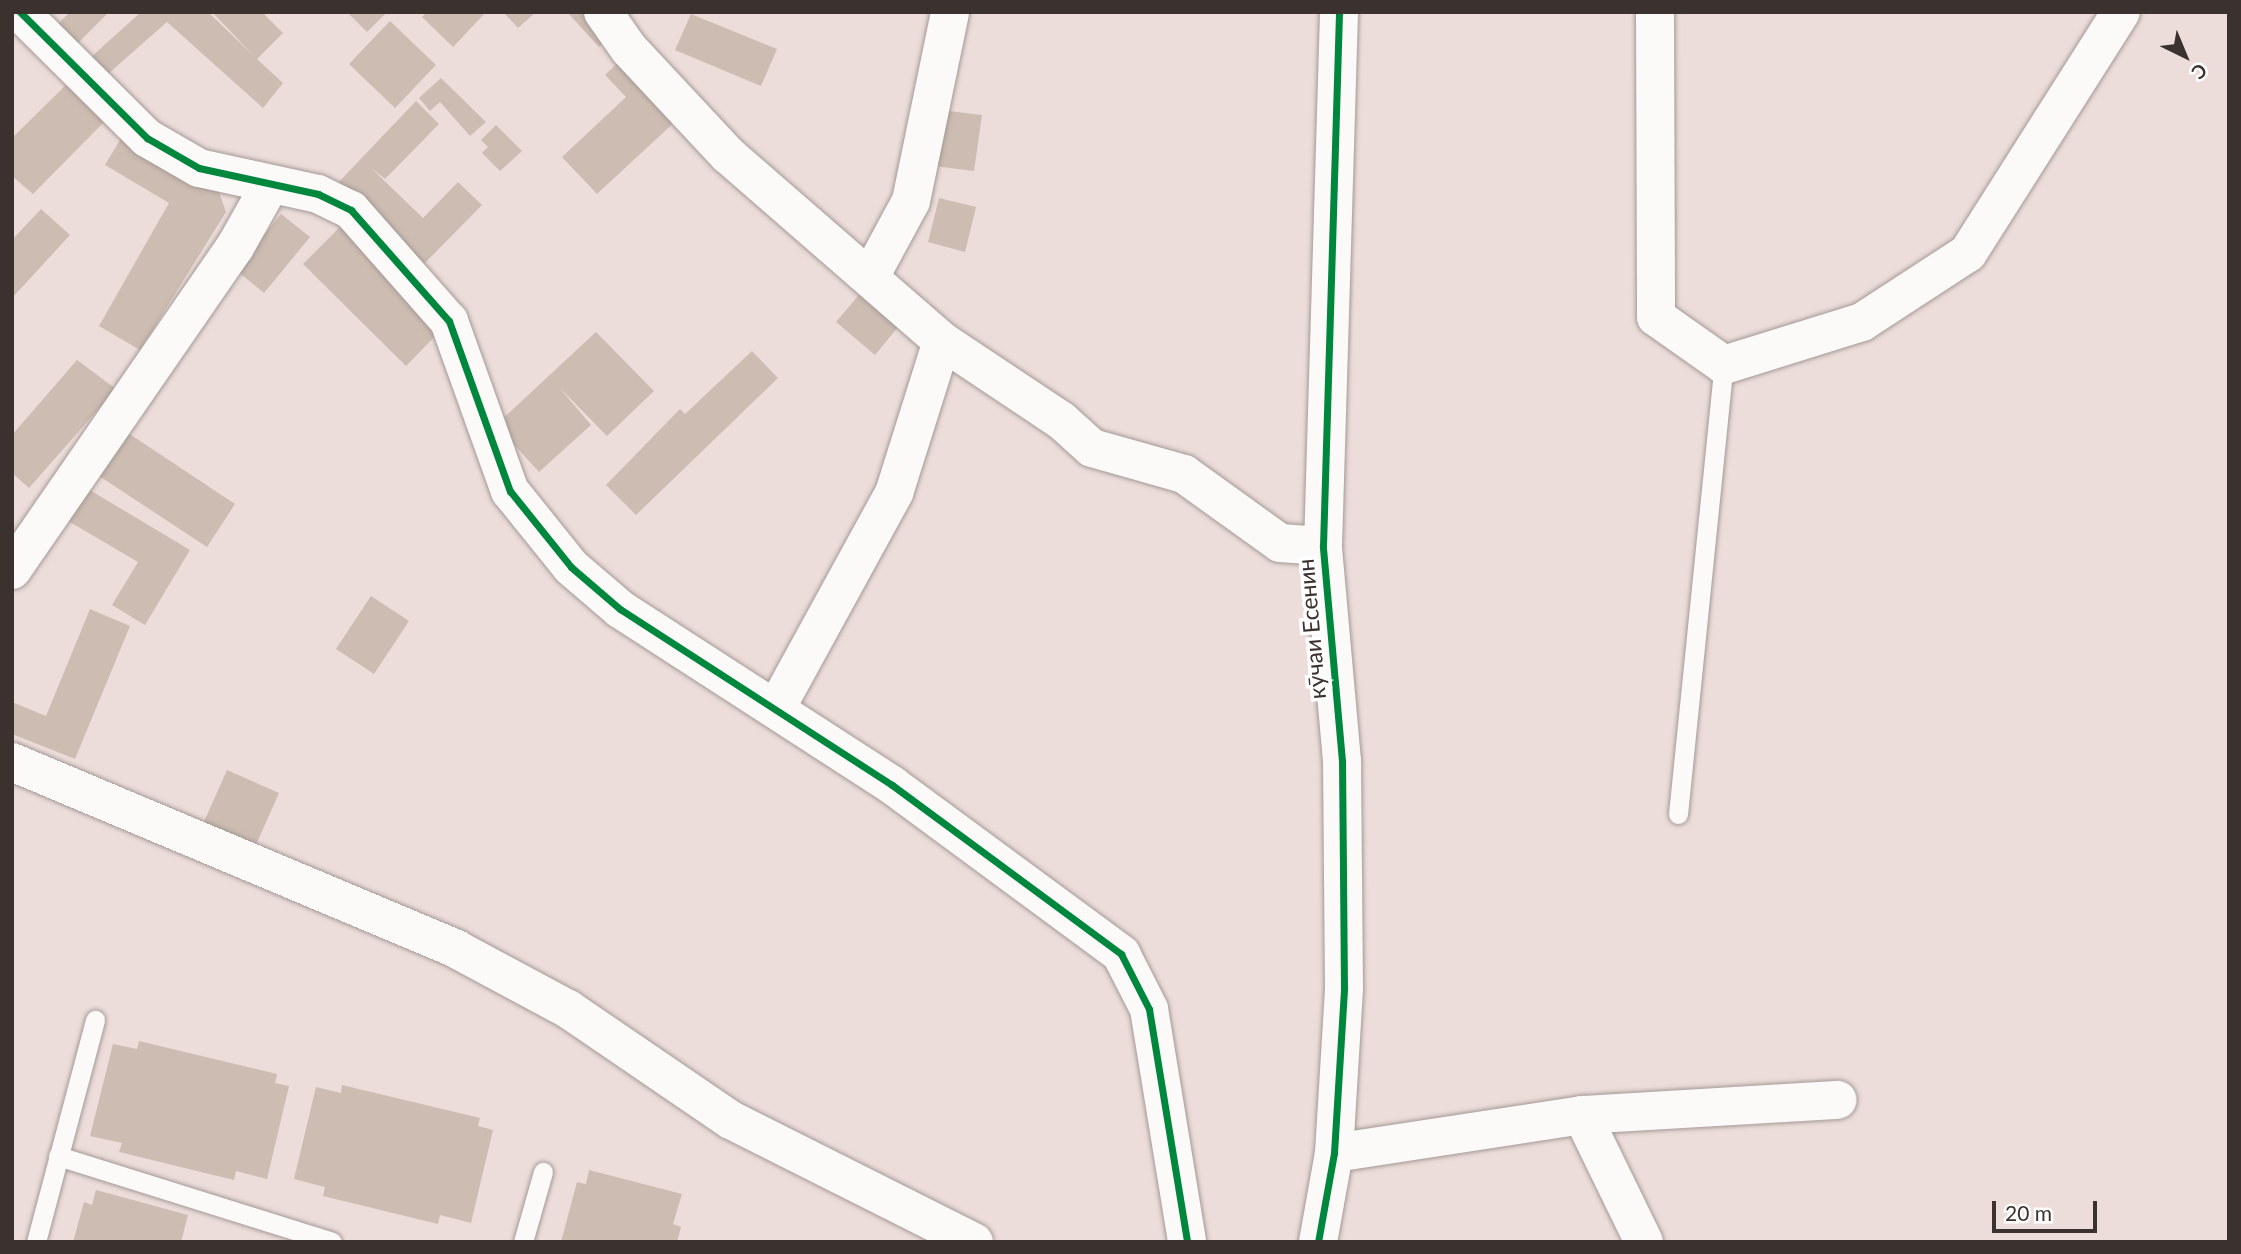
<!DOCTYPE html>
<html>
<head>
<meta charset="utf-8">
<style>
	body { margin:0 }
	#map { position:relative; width:2241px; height:1254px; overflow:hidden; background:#ecddda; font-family:Lato,sans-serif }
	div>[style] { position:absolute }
	.building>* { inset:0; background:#ccbcb1 }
	.roads { filter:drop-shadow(0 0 2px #a49996) drop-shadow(0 0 2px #a49996) }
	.service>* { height:19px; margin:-9.5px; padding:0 9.5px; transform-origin:9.5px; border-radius:9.5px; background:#fcfaf9 }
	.minor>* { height:38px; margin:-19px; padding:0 19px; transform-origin:19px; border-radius:19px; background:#fcfaf9 }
	.tertiary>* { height:38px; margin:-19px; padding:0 19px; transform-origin:19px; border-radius:19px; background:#fcfaf9 }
	.cycleway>* { height:7px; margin:-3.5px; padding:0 3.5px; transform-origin:3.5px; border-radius:3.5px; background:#00873e }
	span { translate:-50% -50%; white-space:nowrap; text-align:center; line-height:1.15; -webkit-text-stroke:7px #fff; paint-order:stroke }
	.street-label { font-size:23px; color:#3b312e }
	.frame { position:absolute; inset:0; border:14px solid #3b312e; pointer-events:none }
	.north { position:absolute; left:2150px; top:21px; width:70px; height:70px; -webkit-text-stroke:5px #fff; paint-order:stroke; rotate:137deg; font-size:19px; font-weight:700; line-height:28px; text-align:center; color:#3b312e }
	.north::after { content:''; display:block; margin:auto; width:24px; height:32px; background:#3b312e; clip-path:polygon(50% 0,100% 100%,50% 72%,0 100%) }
	.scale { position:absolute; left:1992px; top:1201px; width:105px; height:32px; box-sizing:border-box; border:4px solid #3b312e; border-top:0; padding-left:9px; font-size:21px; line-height:24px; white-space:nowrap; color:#3b312e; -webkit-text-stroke:5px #fff; paint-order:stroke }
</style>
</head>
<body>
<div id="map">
	<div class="building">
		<div style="clip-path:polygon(70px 12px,109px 12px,71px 50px,51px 31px)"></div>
		<div style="clip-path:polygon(141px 12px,208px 12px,254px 56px,212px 12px,262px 12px,283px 33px,257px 59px,283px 83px,263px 108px,167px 22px,100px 81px,90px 58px)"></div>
		<div style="clip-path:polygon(347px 12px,383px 12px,385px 14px,367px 32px)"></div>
		<div style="clip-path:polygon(427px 12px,486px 12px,453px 47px,422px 17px)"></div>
		<div style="clip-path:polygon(503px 12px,536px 12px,518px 28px)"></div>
		<div style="clip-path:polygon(567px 12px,596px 12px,615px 33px,599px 47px)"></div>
		<div style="clip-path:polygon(691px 14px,777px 49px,761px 86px,675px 50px)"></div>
		<div style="clip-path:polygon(390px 21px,436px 65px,395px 108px,349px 64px)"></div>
		<div style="clip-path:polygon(624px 57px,680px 117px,597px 194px,562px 157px,626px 97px,605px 75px)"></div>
		<div style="clip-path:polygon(441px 78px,486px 122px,470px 136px,440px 102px,430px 111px,419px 98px)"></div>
		<div style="clip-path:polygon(68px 83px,105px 121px,33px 194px,12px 176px,12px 138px)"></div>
		<div style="clip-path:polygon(416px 101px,439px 124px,385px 179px,370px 167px,423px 218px,458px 182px,482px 205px,421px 267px,336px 185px)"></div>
		<div style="clip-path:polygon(941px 110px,982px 115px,974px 171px,934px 166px)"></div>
		<div style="clip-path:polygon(496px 125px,522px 151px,500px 171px,482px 153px,488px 147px,481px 140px)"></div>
		<div style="clip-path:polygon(126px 130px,218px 189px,226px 212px,140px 350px,99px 326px,169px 203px,105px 165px)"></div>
		<div style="clip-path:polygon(939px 198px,976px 207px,965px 252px,928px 242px)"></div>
		<div style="clip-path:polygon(41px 209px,70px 235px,12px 298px,12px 240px)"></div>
		<div style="clip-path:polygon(281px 214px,310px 237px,264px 293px,236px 270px)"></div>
		<div style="clip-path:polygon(342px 225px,445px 326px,406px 366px,303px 264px)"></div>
		<div style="clip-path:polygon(864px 289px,903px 321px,875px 355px,836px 322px)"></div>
		<div style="clip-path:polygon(596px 332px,654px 391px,607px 436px,559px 387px,591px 425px,539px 472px,496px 425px)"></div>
		<div style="clip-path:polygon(752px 351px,778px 378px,636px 515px,606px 485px,680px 409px,685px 414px)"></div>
		<div style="clip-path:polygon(77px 360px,116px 389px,29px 488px,12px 473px,12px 435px)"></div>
		<div style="clip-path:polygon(119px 427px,235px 504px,207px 547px,90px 470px)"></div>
		<div style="clip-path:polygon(83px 486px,190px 550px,145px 625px,112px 605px,138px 562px,63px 518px)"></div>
		<div style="clip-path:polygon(371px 596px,409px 621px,374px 674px,336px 649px)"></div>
		<div style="clip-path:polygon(90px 609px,130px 626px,75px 759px,12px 734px,12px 702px,46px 716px)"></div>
		<div style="clip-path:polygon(227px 770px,279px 793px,255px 847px,203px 824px)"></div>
		<div style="clip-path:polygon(139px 1041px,277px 1074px,275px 1083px,289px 1086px,267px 1179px,236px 1171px,234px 1180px,119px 1152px,122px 1143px,90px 1136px,113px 1044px,137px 1049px)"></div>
		<div style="clip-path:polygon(342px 1085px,480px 1118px,478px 1126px,493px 1130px,471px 1223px,440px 1215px,438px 1224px,323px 1196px,325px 1187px,294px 1179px,316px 1087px,341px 1093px)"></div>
		<div style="clip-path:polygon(589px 1170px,682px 1194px,673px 1224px,681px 1227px,677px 1242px,561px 1242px,577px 1182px,586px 1184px)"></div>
		<div style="clip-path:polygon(96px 1190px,188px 1215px,181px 1242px,73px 1242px,84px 1202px,92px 1205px)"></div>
	</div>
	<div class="roads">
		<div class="service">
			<div style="left:1678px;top:814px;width:451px;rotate:-84.2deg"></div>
			<div style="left:58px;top:1156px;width:287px;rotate:17.4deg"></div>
			<div style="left:36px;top:1242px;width:230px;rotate:-75.1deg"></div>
			<div style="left:523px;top:1242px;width:73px;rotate:-74.1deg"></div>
		</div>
		<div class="minor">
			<div style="left:20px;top:12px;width:179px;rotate:44.8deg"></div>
			<div style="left:147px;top:138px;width:60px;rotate:30deg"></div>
			<div style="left:199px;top:168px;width:122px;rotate:12.3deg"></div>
			<div style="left:318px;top:194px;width:37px;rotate:26deg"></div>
			<div style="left:351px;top:210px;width:148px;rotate:48.6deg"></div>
			<div style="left:449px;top:321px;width:181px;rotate:70.3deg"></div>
			<div style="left:510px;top:491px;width:97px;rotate:51.2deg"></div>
			<div style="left:571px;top:567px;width:65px;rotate:40.6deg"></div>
			<div style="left:620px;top:609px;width:324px;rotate:32.9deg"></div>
			<div style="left:892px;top:785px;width:285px;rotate:36.4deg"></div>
			<div style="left:1121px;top:954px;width:62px;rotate:63deg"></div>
			<div style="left:1149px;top:1009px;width:236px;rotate:80.7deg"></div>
			<div style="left:603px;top:12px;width:45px;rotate:54.9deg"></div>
			<div style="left:629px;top:49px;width:145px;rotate:47deg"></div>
			<div style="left:728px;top:155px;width:284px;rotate:41deg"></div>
			<div style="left:942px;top:341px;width:159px;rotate:107.5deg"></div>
			<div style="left:894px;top:493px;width:244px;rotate:118.7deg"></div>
			<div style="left:1655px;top:12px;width:305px;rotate:89.8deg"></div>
			<div style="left:1656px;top:317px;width:83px;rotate:35.2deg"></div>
			<div style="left:1724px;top:365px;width:145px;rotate:-17.3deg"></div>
			<div style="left:1862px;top:322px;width:126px;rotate:-33.1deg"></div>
			<div style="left:1968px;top:253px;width:285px;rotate:-57.6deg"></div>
			<div style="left:871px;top:275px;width:84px;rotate:-61.6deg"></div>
			<div style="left:911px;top:201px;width:193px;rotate:-78.3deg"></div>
			<div style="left:942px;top:341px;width:144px;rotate:33.7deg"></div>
			<div style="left:1062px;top:421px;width:40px;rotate:42deg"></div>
			<div style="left:1092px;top:448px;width:96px;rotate:15.8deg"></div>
			<div style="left:1184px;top:474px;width:118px;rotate:35.7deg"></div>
			<div style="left:1280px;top:543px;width:43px;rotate:4deg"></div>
			<div style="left:12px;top:570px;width:393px;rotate:-55.4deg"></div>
			<div style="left:235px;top:247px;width:71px;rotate:-60.6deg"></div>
			<div style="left:1334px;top:1153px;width:251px;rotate:-8.7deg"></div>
			<div style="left:1644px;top:1242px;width:141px;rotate:-116deg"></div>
			<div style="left:1582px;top:1115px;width:256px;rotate:-3.4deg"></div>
		</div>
		<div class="tertiary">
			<div style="left:12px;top:762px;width:482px;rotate:22.8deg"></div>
			<div style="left:456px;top:949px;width:127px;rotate:28.2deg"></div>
			<div style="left:568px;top:1009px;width:197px;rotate:34.3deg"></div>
			<div style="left:731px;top:1120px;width:272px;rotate:26.7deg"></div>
			<div style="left:1318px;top:1242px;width:90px;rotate:-79.8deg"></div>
			<div style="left:1334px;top:1153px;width:165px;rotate:-86.5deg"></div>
			<div style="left:1344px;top:988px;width:227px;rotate:-90.5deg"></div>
			<div style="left:1342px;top:761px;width:216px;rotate:-95.1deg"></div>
			<div style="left:1323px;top:546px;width:534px;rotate:-88.28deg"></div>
		</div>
	</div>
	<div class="cycleway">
		<div style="left:20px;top:12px;width:179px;rotate:44.8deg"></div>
		<div style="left:147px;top:138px;width:60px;rotate:30deg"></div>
		<div style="left:199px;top:168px;width:122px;rotate:12.3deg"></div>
		<div style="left:318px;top:194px;width:37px;rotate:26deg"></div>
		<div style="left:351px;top:210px;width:148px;rotate:48.6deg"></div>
		<div style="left:449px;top:321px;width:181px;rotate:70.3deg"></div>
		<div style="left:510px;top:491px;width:97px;rotate:51.2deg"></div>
		<div style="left:571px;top:567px;width:65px;rotate:40.6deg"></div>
		<div style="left:620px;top:609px;width:324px;rotate:32.9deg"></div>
		<div style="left:892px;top:785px;width:285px;rotate:36.4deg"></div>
		<div style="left:1121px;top:954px;width:62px;rotate:63deg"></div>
		<div style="left:1149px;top:1009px;width:236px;rotate:80.7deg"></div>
		<div style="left:1318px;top:1242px;width:90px;rotate:-79.8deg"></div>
		<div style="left:1334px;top:1153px;width:165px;rotate:-86.5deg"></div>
		<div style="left:1344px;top:988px;width:227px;rotate:-90.5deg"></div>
		<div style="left:1342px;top:761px;width:216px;rotate:-95.1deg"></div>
		<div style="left:1323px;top:546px;width:534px;rotate:-88.28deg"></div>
	</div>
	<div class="street-label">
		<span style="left:1311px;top:629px;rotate:-95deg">кӯчаи Есенин</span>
	</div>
	<div class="frame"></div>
	<div class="north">С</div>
	<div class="scale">20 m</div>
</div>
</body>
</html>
